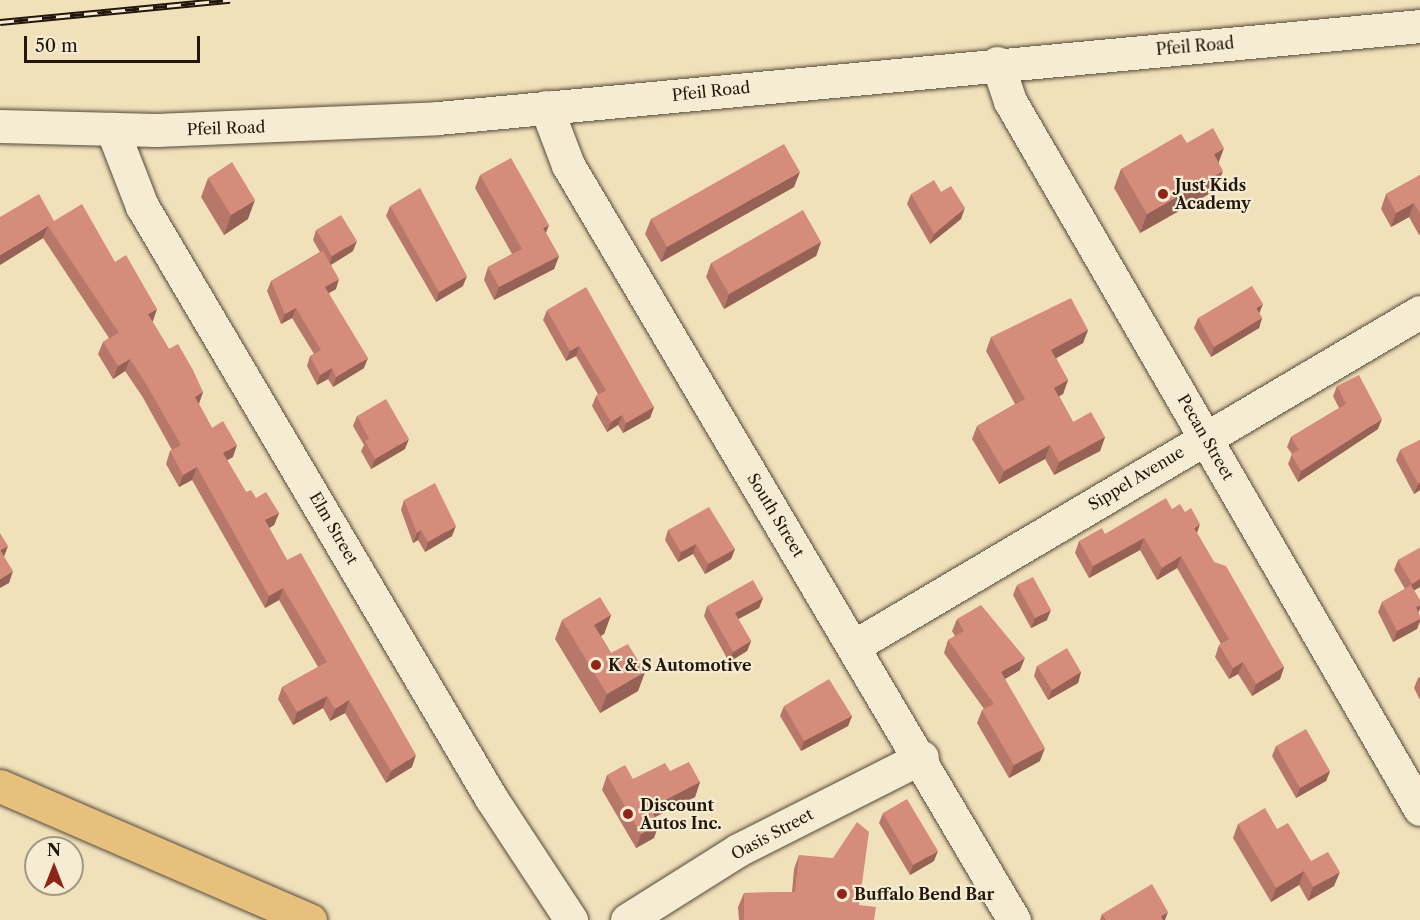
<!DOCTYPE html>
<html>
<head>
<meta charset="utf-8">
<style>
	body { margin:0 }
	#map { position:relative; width:1420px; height:920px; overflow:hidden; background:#f1e1bb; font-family:"Libre Caslon Text",serif }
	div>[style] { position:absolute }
	.roads { filter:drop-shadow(0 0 2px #564a38) drop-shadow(0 0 2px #564a38) }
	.minor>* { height:33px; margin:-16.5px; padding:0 16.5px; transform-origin:16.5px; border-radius:16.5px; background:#f6ecd3 }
	.major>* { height:33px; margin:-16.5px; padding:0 16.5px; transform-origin:16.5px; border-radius:16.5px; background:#e8c07e }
	.rail>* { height:7px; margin-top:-3.5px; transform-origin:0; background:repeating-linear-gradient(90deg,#f6ecd3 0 14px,#23170c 0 28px); box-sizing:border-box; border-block:2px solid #23170c }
	.wall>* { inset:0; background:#b77869 }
	.shaded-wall>* { inset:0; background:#956255 }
	.building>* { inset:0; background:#d58c7a }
	.dots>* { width:16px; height:16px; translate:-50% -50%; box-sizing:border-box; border:3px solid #f6ecd3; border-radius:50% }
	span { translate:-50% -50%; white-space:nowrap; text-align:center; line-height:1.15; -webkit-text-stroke:4.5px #f6ecd3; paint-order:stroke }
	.street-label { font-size:16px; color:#23170c }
	.poi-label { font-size:16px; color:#23170c; font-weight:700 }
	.left { translate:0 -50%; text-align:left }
	.north { position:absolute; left:24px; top:836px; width:60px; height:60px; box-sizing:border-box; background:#f6ecd3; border:2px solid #a29783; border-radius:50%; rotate:0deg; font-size:16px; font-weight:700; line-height:24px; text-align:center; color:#23170c }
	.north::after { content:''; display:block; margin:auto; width:21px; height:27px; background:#8f2418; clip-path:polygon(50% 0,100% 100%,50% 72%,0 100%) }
	.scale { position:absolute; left:24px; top:36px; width:176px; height:27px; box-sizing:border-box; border:3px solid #23170c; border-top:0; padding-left:8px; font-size:18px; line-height:21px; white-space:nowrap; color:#23170c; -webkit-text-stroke:4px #f6ecd3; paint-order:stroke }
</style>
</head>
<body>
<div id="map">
	<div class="roads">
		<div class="minor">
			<div style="left:997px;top:63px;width:40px;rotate:71.1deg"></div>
			<div style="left:1010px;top:101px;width:818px;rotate:59.93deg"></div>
			<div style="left:546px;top:107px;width:62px;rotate:69.2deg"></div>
			<div style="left:568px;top:165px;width:877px;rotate:59.43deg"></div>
			<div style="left:0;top:126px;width:156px;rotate:1.5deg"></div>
			<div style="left:156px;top:130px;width:282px;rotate:-2.4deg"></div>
			<div style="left:438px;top:118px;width:986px;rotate:-5.35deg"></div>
			<div style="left:112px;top:129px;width:83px;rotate:68.7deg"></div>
			<div style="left:142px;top:206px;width:687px;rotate:59.48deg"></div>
			<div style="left:491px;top:798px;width:146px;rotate:56.7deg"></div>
			<div style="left:854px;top:646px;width:657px;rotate:-30.55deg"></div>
			<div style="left:627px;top:920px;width:131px;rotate:-32.2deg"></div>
			<div style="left:738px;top:850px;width:206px;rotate:-26.8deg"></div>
		</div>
		<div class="major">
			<div style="left:0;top:786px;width:338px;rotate:23.4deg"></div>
		</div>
	</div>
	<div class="rail">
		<div style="left:0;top:22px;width:231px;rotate:-5.5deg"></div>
	</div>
	<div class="wall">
		<div style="clip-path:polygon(1187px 143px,1219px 163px,1216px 190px,1140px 233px,1114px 188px,1121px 169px)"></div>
		<div style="clip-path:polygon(480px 175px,546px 233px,559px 256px,554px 269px,494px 300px,484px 280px,488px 267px,512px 254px,475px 188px)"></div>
		<div style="clip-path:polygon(1420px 175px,1420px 234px,1419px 235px,1409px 217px,1391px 227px,1381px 209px,1386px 194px)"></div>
		<div style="clip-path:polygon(208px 178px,248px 219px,224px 235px,201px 197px)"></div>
		<div style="clip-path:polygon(794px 187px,661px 262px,645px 234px,651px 219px)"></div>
		<div style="clip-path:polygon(941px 192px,961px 219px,930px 244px,907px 204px,911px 194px)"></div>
		<div style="clip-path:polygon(390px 206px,463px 286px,436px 302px,386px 216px)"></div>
		<div style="clip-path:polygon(54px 221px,115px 262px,153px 321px,152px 321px,169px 349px,203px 392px,199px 404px,212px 428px,233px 457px,227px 460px,246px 492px,279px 513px,274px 525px,269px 528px,287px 560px,412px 767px,386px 783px,345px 713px,330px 721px,323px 708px,293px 725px,278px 699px,282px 687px,318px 667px,279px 600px,265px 608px,192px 480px,179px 487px,166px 464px,170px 451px,172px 450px,142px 396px,125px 371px,113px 379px,98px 354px,103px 342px,109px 338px,43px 238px,0 265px)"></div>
		<div style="clip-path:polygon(316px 230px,353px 251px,331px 265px,336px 289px,329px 293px,364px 368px,333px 387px,328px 379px,317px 385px,307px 366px,310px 356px,314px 354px,292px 318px,281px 324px,267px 291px,271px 281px,320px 252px,313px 240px)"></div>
		<div style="clip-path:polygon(821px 242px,816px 256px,724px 309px,706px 277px,711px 263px)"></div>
		<div style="clip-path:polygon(547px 310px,654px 407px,650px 418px,623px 433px,618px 425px,607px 432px,592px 406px,596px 396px,598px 394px,576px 356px,566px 361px,543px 320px)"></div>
		<div style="clip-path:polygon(1259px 313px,1262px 318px,1259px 328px,1211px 357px,1194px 328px,1198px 318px)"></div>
		<div style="clip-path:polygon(1088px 330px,1083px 343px,1056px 358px,1068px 380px,1063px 394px,1059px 396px,1073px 422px,1105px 437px,1100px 451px,1054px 475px,1045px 459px,999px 484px,972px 439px,977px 426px,1015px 404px,986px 351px,991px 337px)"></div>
		<div style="clip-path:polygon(1337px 386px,1378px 429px,1298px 482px,1288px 464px,1292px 454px,1287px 447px,1291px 437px,1339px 408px,1333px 396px)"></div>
		<div style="clip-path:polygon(357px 416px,405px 449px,371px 469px,361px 451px,364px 445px,353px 426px)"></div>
		<div style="clip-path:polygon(1420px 440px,1420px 490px,1414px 494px,1396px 460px,1400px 450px)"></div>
		<div style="clip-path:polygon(404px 500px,452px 536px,425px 552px,418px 540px,413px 543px,401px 510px)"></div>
		<div style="clip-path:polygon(1172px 509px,1197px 533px,1214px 562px,1284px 667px,1280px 679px,1252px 696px,1238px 674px,1229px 679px,1215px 657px,1219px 645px,1221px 644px,1177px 568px,1157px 580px,1140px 550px,1089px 578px,1075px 553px,1079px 541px,1105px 534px)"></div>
		<div style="clip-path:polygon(668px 530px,735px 549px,731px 559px,705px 574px,693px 554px,678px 562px,665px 540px)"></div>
		<div style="clip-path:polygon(1420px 549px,1420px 587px,1414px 590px,1418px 613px,1420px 616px,1420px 622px,1417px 629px,1393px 642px,1378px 612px,1382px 602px,1405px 589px,1394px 570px,1398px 560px)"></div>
		<div style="clip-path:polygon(1017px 585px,1047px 620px,1031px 628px,1013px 595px)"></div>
		<div style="clip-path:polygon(763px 598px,759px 608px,738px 619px,751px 641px,747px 651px,729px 662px,704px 616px,707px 606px)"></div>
		<div style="clip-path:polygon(611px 615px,604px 634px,601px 636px,611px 653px,645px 672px,638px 691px,600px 713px,555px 639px,562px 620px)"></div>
		<div style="clip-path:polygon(957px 619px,1020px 670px,1005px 679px,1040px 761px,1009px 778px,977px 723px,982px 710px,984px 709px,944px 653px,948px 640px,955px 636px,952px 631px)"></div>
		<div style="clip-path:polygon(1037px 666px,1081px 672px,1078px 683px,1048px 700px,1034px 676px)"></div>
		<div style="clip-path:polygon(1420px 677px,1420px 700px,1414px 688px,1418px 678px)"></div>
		<div style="clip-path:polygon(784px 706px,852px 716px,848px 726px,801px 751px,780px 716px)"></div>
		<div style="clip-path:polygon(1276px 746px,1330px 771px,1326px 781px,1296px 798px,1272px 756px)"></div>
		<div style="clip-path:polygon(670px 771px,700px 782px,695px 797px,655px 817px,654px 838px,636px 848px,602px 790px,607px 775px,633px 779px)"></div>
		<div style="clip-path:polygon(883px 813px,934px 861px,910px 875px,879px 823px)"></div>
		<div style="clip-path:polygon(1238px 824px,1277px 829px,1311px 861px,1334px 886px,1308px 901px,1299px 885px,1271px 902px,1233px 838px)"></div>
		<div style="clip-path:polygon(799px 855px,859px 905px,874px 920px,739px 920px,738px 907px,744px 893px,792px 892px,794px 869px)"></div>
		<div style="clip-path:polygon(1102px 914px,1165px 920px,1100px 920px)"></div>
	</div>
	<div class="shaded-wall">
		<div style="clip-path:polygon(1224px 148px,1217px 167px,1214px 154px)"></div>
		<div style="clip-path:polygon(1223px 171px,1216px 190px,1140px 233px,1147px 214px)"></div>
		<div style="clip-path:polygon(800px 172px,794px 187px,661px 262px,667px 247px)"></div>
		<div style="clip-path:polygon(255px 200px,248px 219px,224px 235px,231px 215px)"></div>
		<div style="clip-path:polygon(1414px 203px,1409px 217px,1391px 227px,1396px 213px)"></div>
		<div style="clip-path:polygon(965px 208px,961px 219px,930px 244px,934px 234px)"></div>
		<div style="clip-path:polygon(549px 225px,544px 238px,543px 228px)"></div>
		<div style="clip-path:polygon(48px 226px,43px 238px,0 265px,0 255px)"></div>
		<div style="clip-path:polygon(357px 241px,353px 251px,329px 266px,332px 256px)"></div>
		<div style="clip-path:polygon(821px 242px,816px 256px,724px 309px,729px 294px)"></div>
		<div style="clip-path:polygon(559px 256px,554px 269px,494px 300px,499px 287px)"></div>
		<div style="clip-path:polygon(467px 276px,463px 286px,436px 302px,439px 292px)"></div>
		<div style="clip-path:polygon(339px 279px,336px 289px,322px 297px,325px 287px)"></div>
		<div style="clip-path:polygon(1263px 304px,1259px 314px,1256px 308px)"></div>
		<div style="clip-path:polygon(296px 308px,292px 318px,281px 324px,285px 314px)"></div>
		<div style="clip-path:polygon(157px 309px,153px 321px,143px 327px,148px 314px)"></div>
		<div style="clip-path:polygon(1262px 318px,1259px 328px,1211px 357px,1214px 347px)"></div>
		<div style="clip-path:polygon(1088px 330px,1083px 343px,1046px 364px,1051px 350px)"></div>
		<div style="clip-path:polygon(579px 346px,576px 356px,566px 361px,570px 351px)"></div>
		<div style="clip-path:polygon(368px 358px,364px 368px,333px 387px,336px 377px)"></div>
		<div style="clip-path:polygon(130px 359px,125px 371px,113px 379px,118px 366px)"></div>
		<div style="clip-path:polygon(332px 368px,328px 379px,317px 385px,320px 375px)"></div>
		<div style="clip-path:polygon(1068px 380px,1063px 394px,1049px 402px,1054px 388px)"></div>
		<div style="clip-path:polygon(203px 392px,198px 405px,195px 397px)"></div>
		<div style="clip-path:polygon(654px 407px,650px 418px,623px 433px,626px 423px)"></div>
		<div style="clip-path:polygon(622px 415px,618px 425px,607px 432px,611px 422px)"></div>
		<div style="clip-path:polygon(1382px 419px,1378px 429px,1298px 482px,1301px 471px)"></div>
		<div style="clip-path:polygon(1105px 437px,1100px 451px,1054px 475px,1059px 462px)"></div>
		<div style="clip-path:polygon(409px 439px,405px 449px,371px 469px,375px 459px)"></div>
		<div style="clip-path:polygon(237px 445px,233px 457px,218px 465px,223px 453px)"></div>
		<div style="clip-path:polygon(1050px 445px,1045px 459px,999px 484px,1004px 471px)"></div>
		<div style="clip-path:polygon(197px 467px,192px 480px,179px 487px,183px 475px)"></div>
		<div style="clip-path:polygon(1420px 482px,1420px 490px,1414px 494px,1418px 484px)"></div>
		<div style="clip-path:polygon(279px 513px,274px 525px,261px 533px,265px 520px)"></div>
		<div style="clip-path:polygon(1200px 524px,1196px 536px,1194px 528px)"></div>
		<div style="clip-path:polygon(456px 526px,452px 536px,425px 552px,428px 542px)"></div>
		<div style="clip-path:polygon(421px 530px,418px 540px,413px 543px,417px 533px)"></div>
		<div style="clip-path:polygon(1144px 538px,1140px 550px,1089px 578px,1093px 566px)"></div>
		<div style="clip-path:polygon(696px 544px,693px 554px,678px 562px,681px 552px)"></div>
		<div style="clip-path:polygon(8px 546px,4px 557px,0 550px)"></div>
		<div style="clip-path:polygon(735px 549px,731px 559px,705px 574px,708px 564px)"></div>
		<div style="clip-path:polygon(1181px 556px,1177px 568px,1157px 580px,1162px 568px)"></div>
		<div style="clip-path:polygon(13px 571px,9px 583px,0 588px,0 579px)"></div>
		<div style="clip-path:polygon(1420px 579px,1420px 587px,1408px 594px,1412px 584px)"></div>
		<div style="clip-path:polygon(283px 588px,279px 600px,265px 608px,269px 596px)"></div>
		<div style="clip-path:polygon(763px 598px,759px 608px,731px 623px,735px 613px)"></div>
		<div style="clip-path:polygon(1420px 605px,1420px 609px,1418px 613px,1416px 607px)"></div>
		<div style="clip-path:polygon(1051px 610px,1047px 620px,1031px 628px,1035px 618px)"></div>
		<div style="clip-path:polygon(611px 615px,604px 634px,587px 644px,594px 625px)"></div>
		<div style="clip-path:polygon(1420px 619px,1417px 629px,1393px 642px,1397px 631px)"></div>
		<div style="clip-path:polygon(751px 641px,747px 651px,729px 662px,733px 652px)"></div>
		<div style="clip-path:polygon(1025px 658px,1020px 670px,996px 684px,1001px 672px)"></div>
		<div style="clip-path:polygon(1243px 662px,1238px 674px,1229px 679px,1233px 668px)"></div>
		<div style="clip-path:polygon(1284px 667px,1280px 679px,1252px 696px,1256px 684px)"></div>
		<div style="clip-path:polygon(645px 672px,638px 691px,600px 713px,607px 694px)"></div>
		<div style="clip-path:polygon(1081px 672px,1078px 683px,1048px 700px,1052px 690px)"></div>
		<div style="clip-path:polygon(327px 696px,323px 708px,293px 725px,297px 712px)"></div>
		<div style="clip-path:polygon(349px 700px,345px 713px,330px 721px,335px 709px)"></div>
		<div style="clip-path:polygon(852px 716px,848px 726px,801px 751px,804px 741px)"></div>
		<div style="clip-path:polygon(1045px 748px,1040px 761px,1009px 778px,1014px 765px)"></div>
		<div style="clip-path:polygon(416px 755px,412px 767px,386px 783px,391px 771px)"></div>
		<div style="clip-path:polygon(1330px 771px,1326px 781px,1296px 798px,1300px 788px)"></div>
		<div style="clip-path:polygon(700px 782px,695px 797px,645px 822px,650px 808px)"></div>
		<div style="clip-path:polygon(659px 824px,654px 838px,636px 848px,641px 834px)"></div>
		<div style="clip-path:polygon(938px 851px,934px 861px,910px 875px,913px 865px)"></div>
		<div style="clip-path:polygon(1304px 871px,1299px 885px,1271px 902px,1276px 888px)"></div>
		<div style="clip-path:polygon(1340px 872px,1334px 886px,1308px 901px,1313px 887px)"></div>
		<div style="clip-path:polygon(1168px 912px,1165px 920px,1159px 920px,1161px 916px)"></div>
	</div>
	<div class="building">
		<div style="clip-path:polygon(1213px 128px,1224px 148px,1214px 154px,1223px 171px,1147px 214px,1121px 169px,1181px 134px,1187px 143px)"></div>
		<div style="clip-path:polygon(784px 144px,800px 172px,667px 247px,651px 219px)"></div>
		<div style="clip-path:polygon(511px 158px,549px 225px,543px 228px,559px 256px,499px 287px,488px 267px,522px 249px,480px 175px)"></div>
		<div style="clip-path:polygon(232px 162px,255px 200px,231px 215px,208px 178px)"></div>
		<div style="clip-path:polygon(1420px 175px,1420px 213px,1414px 203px,1396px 213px,1386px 194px)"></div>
		<div style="clip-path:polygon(934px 180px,941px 192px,951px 186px,965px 208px,934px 234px,911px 194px)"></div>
		<div style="clip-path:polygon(420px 188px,467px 276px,439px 292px,390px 206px)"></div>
		<div style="clip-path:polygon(39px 194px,54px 221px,82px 204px,115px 262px,126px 255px,157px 309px,148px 314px,169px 349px,178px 344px,193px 370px,203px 392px,195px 397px,212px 428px,223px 421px,237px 445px,223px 453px,246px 492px,251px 490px,256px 498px,266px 492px,279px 513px,265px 520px,287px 560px,301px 553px,416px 755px,391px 771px,349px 700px,335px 709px,327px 696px,297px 712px,282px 687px,327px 662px,283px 588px,269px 596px,197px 467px,183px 475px,170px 451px,181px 445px,146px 384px,130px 359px,118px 366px,103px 342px,119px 333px,48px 226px,0 255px,0 217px)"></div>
		<div style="clip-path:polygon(803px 210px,821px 242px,729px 294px,711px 263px)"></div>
		<div style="clip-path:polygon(341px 215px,357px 241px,332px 256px,316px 230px)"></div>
		<div style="clip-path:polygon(323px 251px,339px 279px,325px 287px,368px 358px,336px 377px,332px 368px,320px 375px,310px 356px,321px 350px,296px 308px,285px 314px,271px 281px)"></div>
		<div style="clip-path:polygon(1252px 286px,1263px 304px,1256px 308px,1262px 318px,1214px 347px,1198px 318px)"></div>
		<div style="clip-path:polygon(586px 287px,654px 407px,626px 423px,622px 415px,611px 422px,596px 396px,606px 390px,579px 346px,570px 351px,547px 310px)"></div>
		<div style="clip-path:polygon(1071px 298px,1088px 330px,1051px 350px,1068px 380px,1054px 388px,1073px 422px,1091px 412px,1105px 437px,1059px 462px,1050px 445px,1004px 471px,977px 426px,1025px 399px,991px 337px)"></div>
		<div style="clip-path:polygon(1359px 375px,1382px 419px,1301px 471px,1291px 454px,1299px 450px,1291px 437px,1346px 404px,1337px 386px)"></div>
		<div style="clip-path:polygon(386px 399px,409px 439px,375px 459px,365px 441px,369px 439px,357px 416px)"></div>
		<div style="clip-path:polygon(1420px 440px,1420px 482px,1418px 484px,1400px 450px)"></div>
		<div style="clip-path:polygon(435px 483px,456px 526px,428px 542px,421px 530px,417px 533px,404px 500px)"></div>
		<div style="clip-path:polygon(1166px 498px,1172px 509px,1180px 504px,1185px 512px,1191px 508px,1200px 524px,1194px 528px,1214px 562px,1226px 566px,1284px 667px,1256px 684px,1243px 662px,1233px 668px,1219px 645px,1229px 639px,1181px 556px,1162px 568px,1144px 538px,1093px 566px,1079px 541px,1102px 528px,1105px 534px)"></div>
		<div style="clip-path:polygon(709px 507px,735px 549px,708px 564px,696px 544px,681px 552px,668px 530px)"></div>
		<div style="clip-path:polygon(0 533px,8px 546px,0 550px)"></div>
		<div style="clip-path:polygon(1419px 548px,1420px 549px,1420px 579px,1412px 584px,1398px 560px)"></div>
		<div style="clip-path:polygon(0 550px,13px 571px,0 579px)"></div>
		<div style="clip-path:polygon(1033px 577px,1051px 610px,1035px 618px,1017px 585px)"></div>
		<div style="clip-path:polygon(753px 580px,763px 598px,735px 613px,751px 641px,733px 652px,707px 606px)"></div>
		<div style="clip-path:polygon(1411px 585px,1420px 600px,1420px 605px,1416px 607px,1420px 616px,1420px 619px,1397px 631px,1382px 602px)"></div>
		<div style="clip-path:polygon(600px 597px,611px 615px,594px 625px,611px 653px,628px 644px,645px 672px,607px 694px,562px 620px)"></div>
		<div style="clip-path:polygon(981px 605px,1025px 658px,1001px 672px,1045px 748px,1014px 765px,982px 710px,994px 704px,948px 640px,964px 631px,957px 619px)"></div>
		<div style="clip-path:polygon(1067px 648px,1081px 672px,1052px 690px,1037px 666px)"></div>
		<div style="clip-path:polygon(829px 679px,852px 716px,804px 741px,784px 706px)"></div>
		<div style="clip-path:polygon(1306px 729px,1330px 771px,1300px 788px,1276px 746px)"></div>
		<div style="clip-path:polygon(689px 762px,700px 782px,650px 808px,659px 824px,641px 834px,607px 775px,625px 765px,633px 779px,665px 763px,670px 771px)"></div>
		<div style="clip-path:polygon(907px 799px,938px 851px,913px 865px,883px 813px)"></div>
		<div style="clip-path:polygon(1265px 808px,1277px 829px,1288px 823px,1311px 861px,1328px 852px,1340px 872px,1313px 887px,1304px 871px,1276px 888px,1238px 824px)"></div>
		<div style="clip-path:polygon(857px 822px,869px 832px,859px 905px,876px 907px,874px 920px,744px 920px,744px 893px,795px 892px,799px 855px,833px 858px)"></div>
		<div style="clip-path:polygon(1152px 884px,1168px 912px,1161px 916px,1163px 920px,1106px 920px,1102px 914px)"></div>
	</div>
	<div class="dots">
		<div style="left:1163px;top:194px;background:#8f2418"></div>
		<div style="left:596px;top:665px;background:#8f2418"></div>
		<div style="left:628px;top:814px;background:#8f2418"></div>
		<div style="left:842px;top:894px;background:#8f2418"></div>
	</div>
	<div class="street-label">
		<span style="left:1195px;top:46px;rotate:-5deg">Pfeil Road</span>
		<span style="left:711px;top:91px;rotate:-6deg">Pfeil Road</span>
		<span style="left:226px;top:128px;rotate:-2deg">Pfeil Road</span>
		<span style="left:1206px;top:437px;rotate:60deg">Pecan Street</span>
		<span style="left:1136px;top:478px;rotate:-31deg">Sippel Avenue</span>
		<span style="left:776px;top:515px;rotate:59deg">South Street</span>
		<span style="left:334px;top:528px;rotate:60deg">Elm Street</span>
		<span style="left:772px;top:834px;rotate:-28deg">Oasis Street</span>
	</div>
	<div class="poi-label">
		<span class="left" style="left:1175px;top:194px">Just Kids<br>Academy</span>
		<span class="left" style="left:608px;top:665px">K &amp; S Automotive</span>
		<span class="left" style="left:640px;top:814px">Discount<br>Autos Inc.</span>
		<span class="left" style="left:854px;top:894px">Buffalo Bend Bar</span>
	</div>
	<div class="north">N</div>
	<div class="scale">50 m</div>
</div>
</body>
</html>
